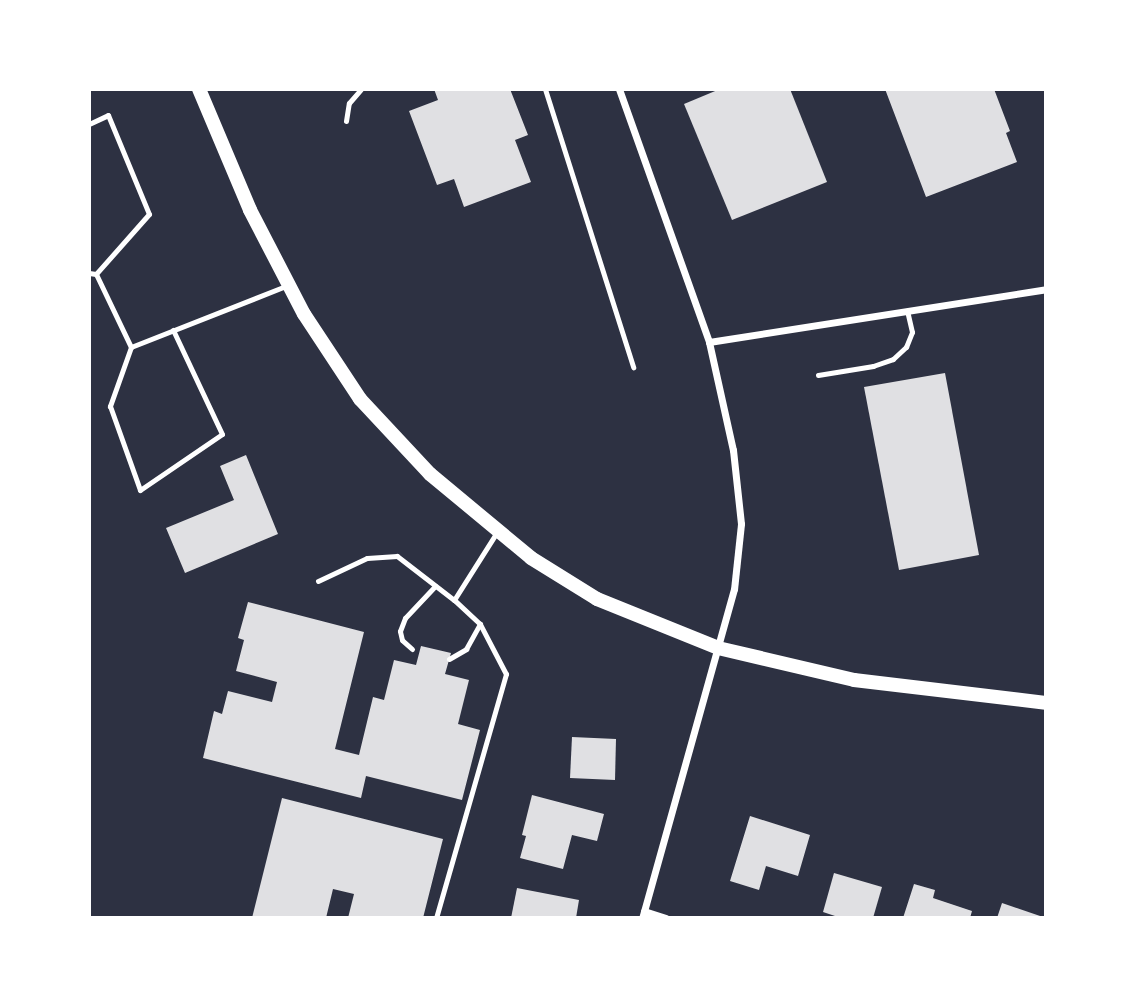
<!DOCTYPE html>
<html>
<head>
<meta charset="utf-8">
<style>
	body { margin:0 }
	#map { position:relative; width:1135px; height:1007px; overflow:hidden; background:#2d3142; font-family:"Alegreya Sans",sans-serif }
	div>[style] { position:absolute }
	.building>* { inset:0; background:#e0e0e3 }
	.service>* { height:5px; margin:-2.5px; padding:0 2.5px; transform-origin:2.5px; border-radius:2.5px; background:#fff }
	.minor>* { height:7px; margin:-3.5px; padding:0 3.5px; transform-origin:3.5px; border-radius:3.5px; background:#fff }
	.secondary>* { height:14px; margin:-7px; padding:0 7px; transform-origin:7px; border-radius:7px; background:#fff }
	span { translate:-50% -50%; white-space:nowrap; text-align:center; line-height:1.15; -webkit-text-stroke:6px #fff; paint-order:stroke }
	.frame { position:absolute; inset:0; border:91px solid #fff; pointer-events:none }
</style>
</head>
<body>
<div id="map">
	<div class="building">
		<div style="clip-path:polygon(434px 89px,510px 89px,528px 135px,515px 140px,531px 182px,464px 207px,454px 179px,437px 185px,409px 111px,438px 100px)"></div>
		<div style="clip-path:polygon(720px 89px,790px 89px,827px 182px,732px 220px,684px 104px)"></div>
		<div style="clip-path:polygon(885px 89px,994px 89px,1010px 131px,1006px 133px,1017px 162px,926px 197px)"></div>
		<div style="clip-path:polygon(945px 373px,979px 555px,899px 570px,864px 387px)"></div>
		<div style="clip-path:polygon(246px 455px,278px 534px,185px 573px,166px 528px,234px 500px,220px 466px)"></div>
		<div style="clip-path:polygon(248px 602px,364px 632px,335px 749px,359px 755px,373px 697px,384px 700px,394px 660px,416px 665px,421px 646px,451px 653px,445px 674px,469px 680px,458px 724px,480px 730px,462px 800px,366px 776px,361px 798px,203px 758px,214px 711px,222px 714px,228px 691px,272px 702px,277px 682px,236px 671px,244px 640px,238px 638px)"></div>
		<div style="clip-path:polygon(572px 737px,616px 739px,615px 780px,570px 778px)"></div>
		<div style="clip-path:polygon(532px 795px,604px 814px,597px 841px,572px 835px,563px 869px,520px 858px,526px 836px,522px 835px)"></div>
		<div style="clip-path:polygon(282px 798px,443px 839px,423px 918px,348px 918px,354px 894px,333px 889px,326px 918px,252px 918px)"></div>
		<div style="clip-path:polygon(750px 816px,810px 835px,798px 876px,766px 866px,759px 890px,730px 881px)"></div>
		<div style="clip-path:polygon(834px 873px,882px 887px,873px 918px,841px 918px,823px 912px)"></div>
		<div style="clip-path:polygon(914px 884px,935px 890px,933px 898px,972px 911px,970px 918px,903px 918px)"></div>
		<div style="clip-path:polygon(517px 888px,579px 900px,576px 918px,511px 918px)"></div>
		<div style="clip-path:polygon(1002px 903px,1043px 917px,1043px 918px,997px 918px)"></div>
	</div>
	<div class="service">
		<div style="left:545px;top:89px;width:292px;rotate:72.4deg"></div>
		<div style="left:346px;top:121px;width:18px;rotate:-81deg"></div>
		<div style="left:349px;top:103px;width:18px;rotate:-49deg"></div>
		<div style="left:89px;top:124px;width:21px;rotate:-25deg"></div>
		<div style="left:108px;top:115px;width:107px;rotate:67.5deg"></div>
		<div style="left:149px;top:214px;width:80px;rotate:131.5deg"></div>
		<div style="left:89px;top:273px;width:7px;rotate:8deg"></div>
		<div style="left:96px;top:274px;width:81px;rotate:64.4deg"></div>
		<div style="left:131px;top:347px;width:63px;rotate:109.6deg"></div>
		<div style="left:110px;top:406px;width:89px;rotate:70.3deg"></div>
		<div style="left:140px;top:490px;width:99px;rotate:-34.3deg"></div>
		<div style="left:222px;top:434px;width:115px;rotate:-115.2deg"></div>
		<div style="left:131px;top:347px;width:167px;rotate:-21.5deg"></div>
		<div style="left:818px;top:375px;width:56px;rotate:-9.3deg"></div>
		<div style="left:873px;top:366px;width:21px;rotate:-19deg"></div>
		<div style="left:893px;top:359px;width:18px;rotate:-43deg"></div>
		<div style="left:906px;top:347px;width:16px;rotate:-68deg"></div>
		<div style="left:912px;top:332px;width:22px;rotate:-103deg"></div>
		<div style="left:318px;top:581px;width:54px;rotate:-25.1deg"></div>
		<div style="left:367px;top:558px;width:30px;rotate:-4deg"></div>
		<div style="left:397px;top:556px;width:72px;rotate:37.7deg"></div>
		<div style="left:454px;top:600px;width:80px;rotate:-57.7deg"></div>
		<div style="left:412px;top:649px;width:13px;rotate:-138deg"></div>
		<div style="left:402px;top:640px;width:9px;rotate:-103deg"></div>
		<div style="left:400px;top:631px;width:14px;rotate:-69deg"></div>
		<div style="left:405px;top:618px;width:44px;rotate:-46.8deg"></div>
		<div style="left:449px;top:659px;width:20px;rotate:-30deg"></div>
		<div style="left:466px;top:649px;width:29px;rotate:-61deg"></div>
		<div style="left:436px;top:918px;width:254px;rotate:-74deg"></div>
		<div style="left:506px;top:674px;width:56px;rotate:-117.5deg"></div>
		<div style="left:480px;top:624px;width:35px;rotate:-137deg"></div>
	</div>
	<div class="minor">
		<div style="left:619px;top:89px;width:269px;rotate:70.4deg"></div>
		<div style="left:709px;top:342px;width:111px;rotate:77.5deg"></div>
		<div style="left:733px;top:450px;width:74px;rotate:83.8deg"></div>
		<div style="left:741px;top:524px;width:65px;rotate:96.1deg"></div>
		<div style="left:734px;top:589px;width:342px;rotate:105.6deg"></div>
		<div style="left:709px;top:342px;width:341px;rotate:-8.9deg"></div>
		<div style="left:644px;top:911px;width:23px;rotate:18deg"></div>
	</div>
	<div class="secondary">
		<div style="left:199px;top:89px;width:131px;rotate:67.1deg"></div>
		<div style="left:250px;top:210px;width:117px;rotate:62.6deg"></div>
		<div style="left:304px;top:314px;width:102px;rotate:56.6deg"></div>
		<div style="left:360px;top:399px;width:103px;rotate:47deg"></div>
		<div style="left:430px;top:474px;width:131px;rotate:39.7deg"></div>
		<div style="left:531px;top:558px;width:78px;rotate:31.8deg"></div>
		<div style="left:597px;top:599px;width:131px;rotate:22deg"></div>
		<div style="left:718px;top:648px;width:140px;rotate:13.2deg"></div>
		<div style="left:854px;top:680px;width:193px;rotate:6.8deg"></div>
	</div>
	<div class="frame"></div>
</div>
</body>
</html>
